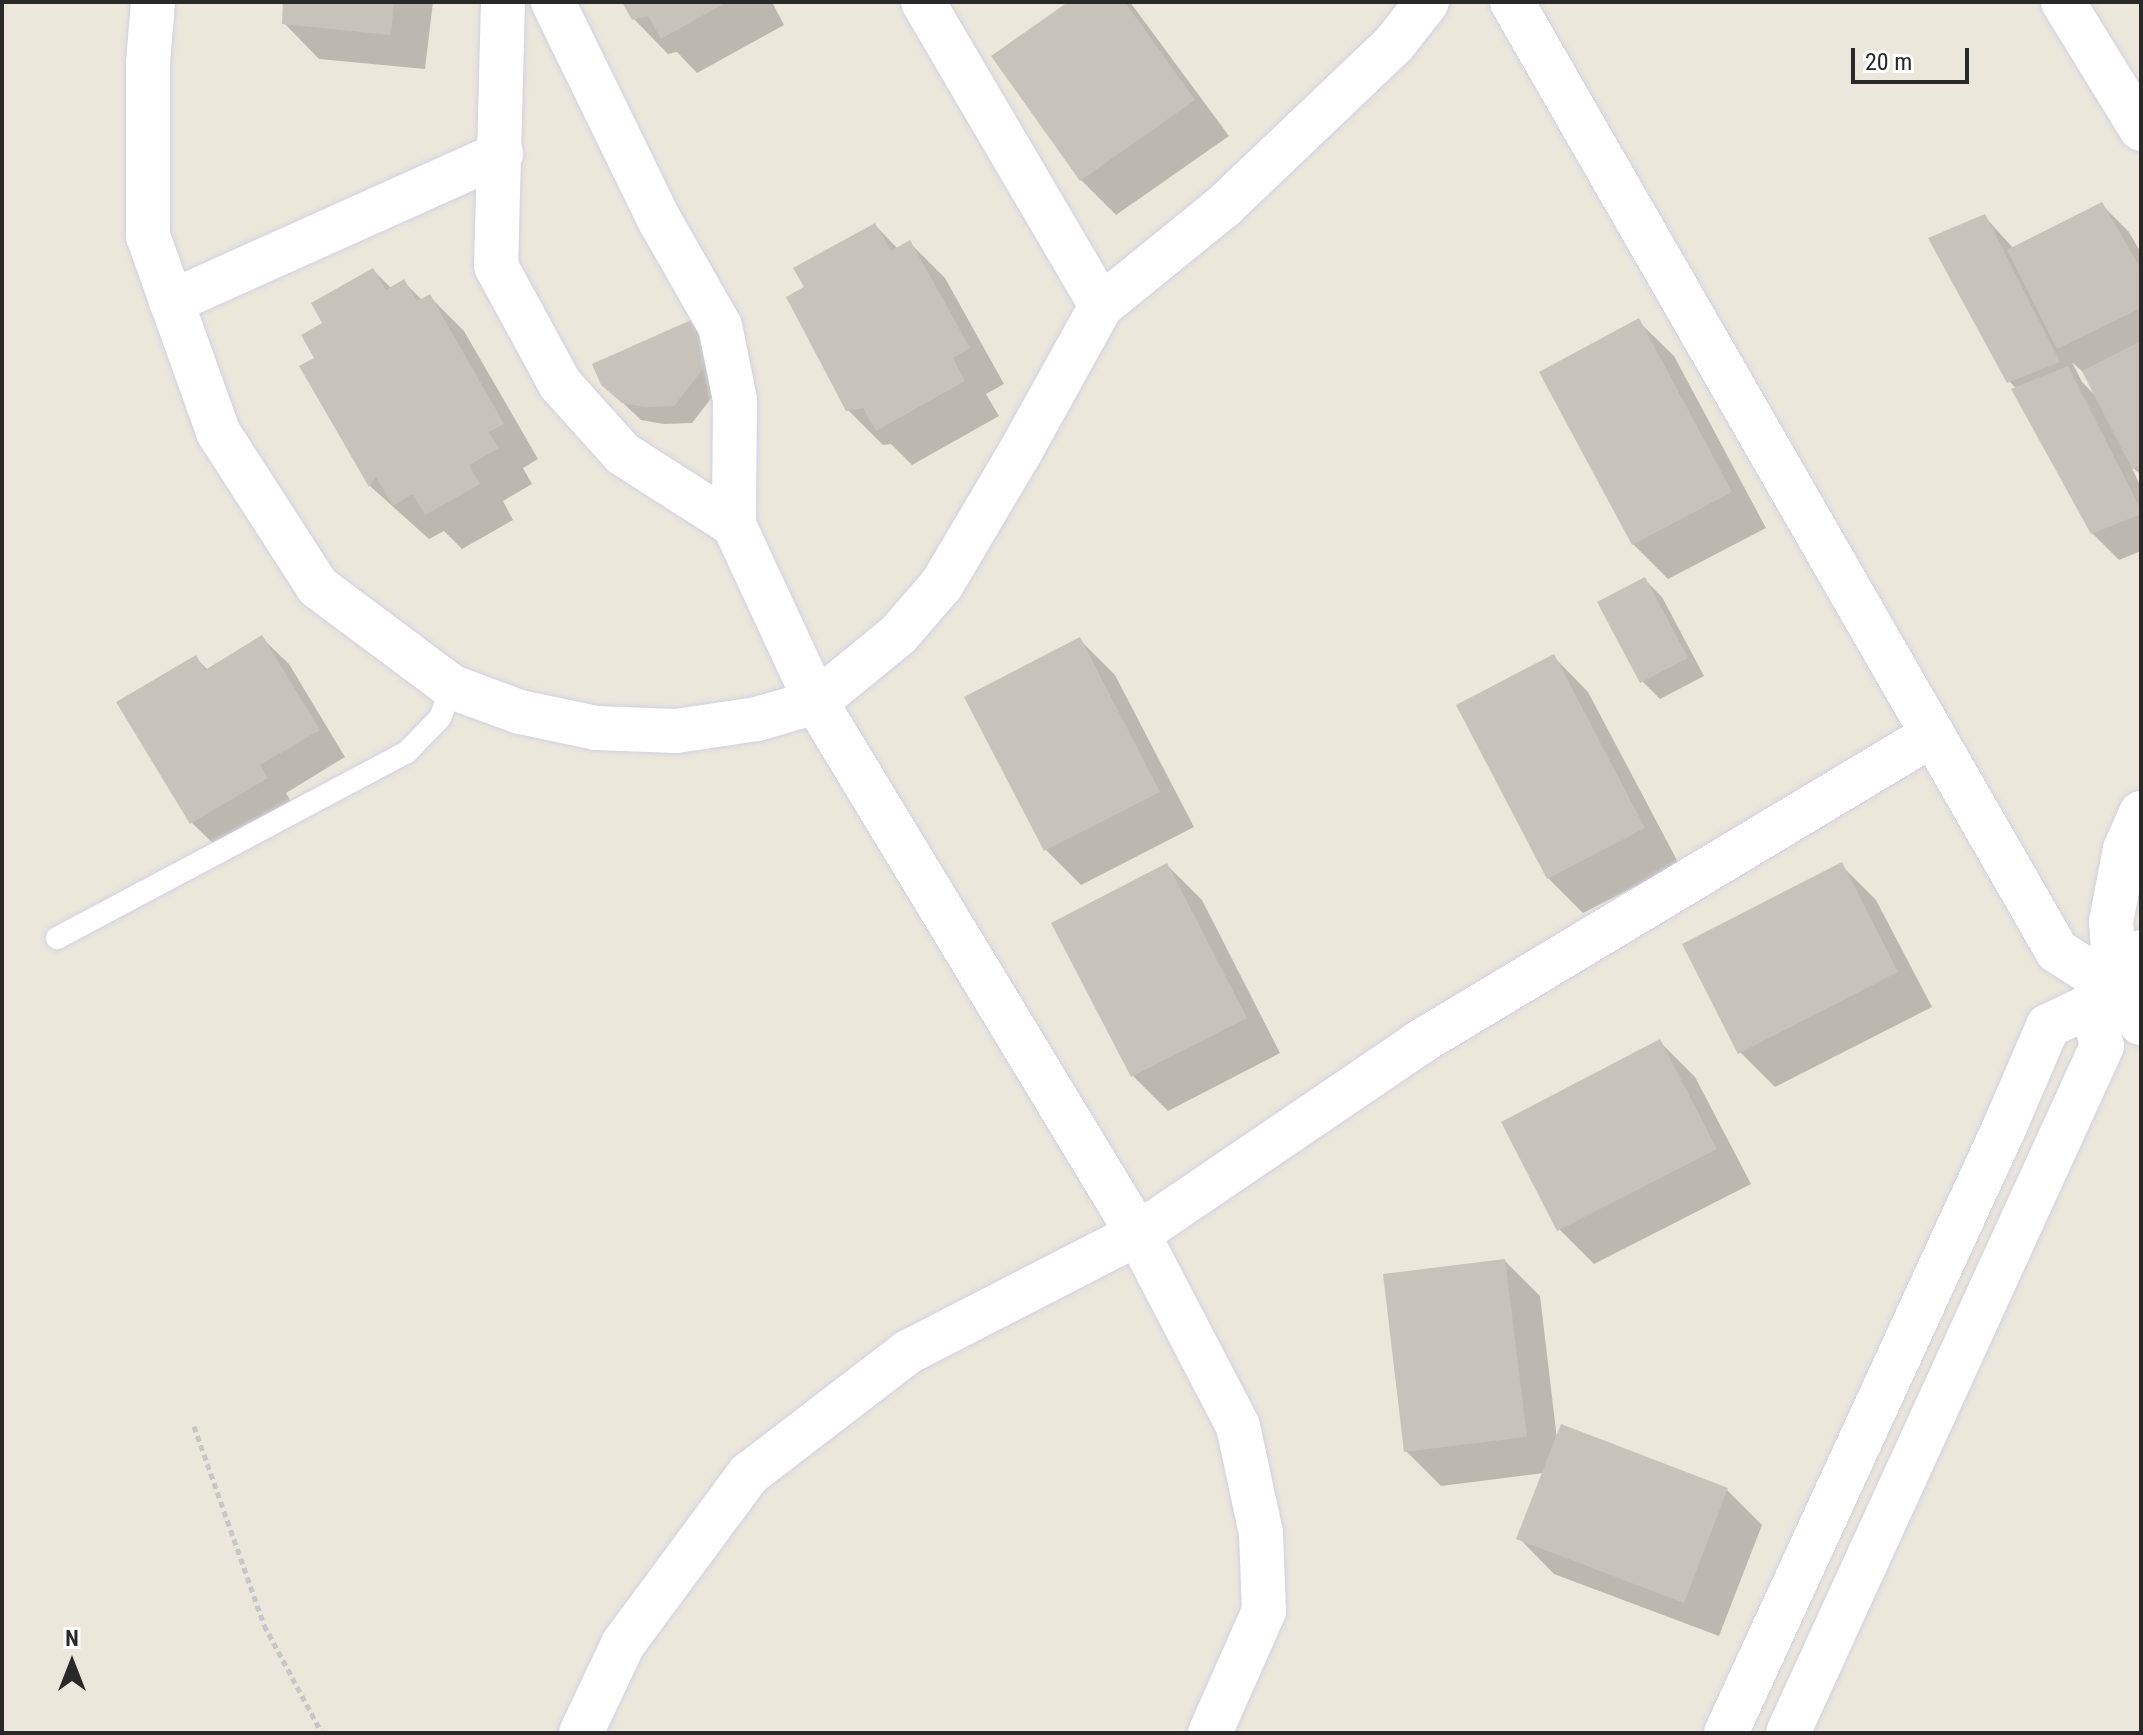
<!DOCTYPE html>
<html>
<head>
<meta charset="utf-8">
<style>
	body { margin:0 }
	#map { position:relative; width:2143px; height:1735px; overflow:hidden; background:#ece7db; font-family:"Roboto Condensed",sans-serif }
	div>[style] { position:absolute }
	.shadow>* { inset:0; background:#0003 }
	.building>* { inset:0; background:#c7c3ba }
	.path>* { height:5px; margin-top:-2.5px; transform-origin:0; background:repeating-linear-gradient(90deg,#c7c7c7 0 6px,transparent 0 10px) }
	.roads { filter:drop-shadow(0 0 2px #d0d1e2) drop-shadow(0 0 2px #d0d1e2) }
	.service>* { height:22px; margin:-11px; padding:0 11px; transform-origin:11px; border-radius:11px; background:#fff }
	.minor>* { height:44px; margin:-22px; padding:0 22px; transform-origin:22px; border-radius:22px; background:#fff }
	.tertiary>* { height:44px; margin:-22px; padding:0 22px; transform-origin:22px; border-radius:22px; background:#fff }
	span { translate:-50% -50%; white-space:nowrap; text-align:center; line-height:1.15; -webkit-text-stroke:8px #fff; paint-order:stroke }
	.frame { position:absolute; inset:0; border:4px solid #292929; pointer-events:none }
	.north { position:absolute; left:32px; top:1623px; width:80px; height:80px; -webkit-text-stroke:6px #fff; paint-order:stroke; rotate:0deg; font-size:22px; font-weight:700; line-height:32px; text-align:center; color:#292929 }
	.north::after { content:''; display:block; margin:auto; width:28px; height:36px; background:#292929; clip-path:polygon(50% 0,100% 100%,50% 72%,0 100%) }
	.scale { position:absolute; left:1851px; top:48px; width:118px; height:36px; box-sizing:border-box; border:4px solid #292929; border-top:0; padding-left:10px; font-size:24px; line-height:28px; white-space:nowrap; color:#292929; -webkit-text-stroke:6px #fff; paint-order:stroke }
</style>
</head>
<body>
<div id="map">
	<div class="shadow">
		<div style="clip-path:polygon(280px 2px,433px 2px,425px 69px,319px 59px,284px 23px,285px 7px)"></div>
		<div style="clip-path:polygon(624px 2px,772px 2px,784px 25px,697px 73px,677px 52px,668px 54px,633px 18px)"></div>
		<div style="clip-path:polygon(1072px 2px,1130px 2px,1229px 136px,1116px 215px,1081px 180px)"></div>
		<div style="clip-path:polygon(evenodd,2102px 205px,2129px 232px,2141px 253px,2141px 475px,2131px 466px,2141px 487px,2141px 551px,2119px 560px,2092px 533px,2017px 389px,2009px 381px,1985px 217px,2014px 249px,2102px 205px,2072px 362px,2085px 374px,2096px 396px,2082px 382px,2072px 362px)"></div>
		<div style="clip-path:polygon(875px 225px,898px 249px,910px 243px,945px 278px,1004px 384px,986px 394px,999px 416px,912px 465px,891px 444px,883px 445px,848px 410px,806px 288px)"></div>
		<div style="clip-path:polygon(373px 270px,392px 289px,404px 282px,422px 300px,429px 296px,464px 331px,538px 459px,523px 468px,532px 484px,503px 501px,513px 520px,462px 549px,444px 531px,429px 539px,370px 486px,302px 367px,317px 359px,325px 324px)"></div>
		<div style="clip-path:polygon(1638px 321px,1674px 356px,1766px 528px,1668px 579px,1633px 544px)"></div>
		<div style="clip-path:polygon(691px 323px,708px 340px,720px 387px,692px 423px,664px 424px,641px 420px,603px 384px)"></div>
		<div style="clip-path:polygon(1645px 580px,1662px 597px,1704px 676px,1660px 699px,1642px 681px)"></div>
		<div style="clip-path:polygon(262px 638px,289px 664px,345px 757px,286px 793px,293px 805px,219px 849px,192px 823px,195px 657px,208px 670px)"></div>
		<div style="clip-path:polygon(1080px 640px,1115px 675px,1194px 827px,1081px 885px,1046px 850px)"></div>
		<div style="clip-path:polygon(1553px 656px,1588px 692px,1679px 864px,1583px 913px,1548px 878px)"></div>
		<div style="clip-path:polygon(1167px 865px,1202px 900px,1280px 1053px,1168px 1111px,1133px 1076px)"></div>
		<div style="clip-path:polygon(1841px 865px,1876px 900px,1932px 1007px,1775px 1087px,1740px 1052px)"></div>
		<div style="clip-path:polygon(1660px 1042px,1695px 1077px,1751px 1184px,1594px 1264px,1559px 1229px)"></div>
		<div style="clip-path:polygon(1505px 1261px,1540px 1296px,1557px 1439px,1562px 1426px,1727px 1490px,1762px 1525px,1719px 1636px,1554px 1574px,1519px 1538px,1544px 1473px,1441px 1486px,1406px 1451px)"></div>
	</div>
	<div class="building">
		<div style="clip-path:polygon(283px 2px,394px 2px,391px 35px,282px 24px)"></div>
		<div style="clip-path:polygon(622px 2px,727px 2px,661px 39px,648px 16px,632px 20px)"></div>
		<div style="clip-path:polygon(1068px 2px,1125px 2px,1195px 100px,1080px 181px,991px 56px)"></div>
		<div style="clip-path:polygon(2102px 202px,2141px 269px,2141px 308px,2057px 349px,2007px 250px)"></div>
		<div style="clip-path:polygon(1985px 214px,2060px 362px,2007px 383px,1928px 238px)"></div>
		<div style="clip-path:polygon(875px 223px,891px 251px,910px 240px,970px 348px,953px 358px,965px 381px,876px 431px,863px 408px,846px 411px,786px 297px,804px 287px,793px 268px)"></div>
		<div style="clip-path:polygon(373px 268px,386px 290px,404px 279px,417px 301px,430px 294px,504px 424px,489px 432px,499px 448px,469px 465px,480px 484px,425px 515px,413px 494px,393px 506px,376px 477px,369px 487px,299px 366px,314px 358px,301px 335px,322px 323px,311px 303px)"></div>
		<div style="clip-path:polygon(1639px 318px,1732px 492px,1632px 545px,1539px 372px)"></div>
		<div style="clip-path:polygon(691px 320px,703px 348px,703px 369px,674px 406px,645px 407px,622px 403px,601px 385px,592px 364px)"></div>
		<div style="clip-path:polygon(2141px 341px,2141px 465px,2132px 469px,2082px 371px)"></div>
		<div style="clip-path:polygon(2068px 366px,2141px 510px,2141px 514px,2091px 534px,2011px 389px)"></div>
		<div style="clip-path:polygon(1645px 577px,1688px 658px,1640px 683px,1597px 602px)"></div>
		<div style="clip-path:polygon(262px 635px,320px 730px,260px 765px,268px 778px,190px 824px,116px 702px,196px 655px,205px 670px)"></div>
		<div style="clip-path:polygon(1080px 637px,1160px 792px,1044px 851px,964px 697px)"></div>
		<div style="clip-path:polygon(1554px 654px,1645px 828px,1547px 879px,1456px 705px)"></div>
		<div style="clip-path:polygon(1842px 862px,1898px 972px,1738px 1054px,1682px 944px)"></div>
		<div style="clip-path:polygon(1167px 863px,1247px 1018px,1131px 1077px,1051px 923px)"></div>
		<div style="clip-path:polygon(1660px 1039px,1717px 1149px,1557px 1231px,1501px 1122px)"></div>
		<div style="clip-path:polygon(1505px 1259px,1527px 1437px,1404px 1452px,1383px 1274px)"></div>
		<div style="clip-path:polygon(1561px 1424px,1728px 1488px,1684px 1603px,1516px 1539px)"></div>
	</div>
	<div class="path">
		<div style="left:194px;top:1426px;width:211px;rotate:70.6deg"></div>
		<div style="left:264px;top:1625px;width:123px;rotate:61.8deg"></div>
	</div>
	<div class="roads">
		<div class="service">
			<div style="left:57px;top:938px;width:396px;rotate:-28deg"></div>
			<div style="left:407px;top:752px;width:47px;rotate:-45.9deg"></div>
			<div style="left:440px;top:718px;width:33px;rotate:-69deg"></div>
		</div>
		<div class="minor">
			<div style="left:153px;top:2px;width:61px;rotate:94.7deg"></div>
			<div style="left:148px;top:63px;width:173px;rotate:90deg"></div>
			<div style="left:148px;top:236px;width:208px;rotate:70.3deg"></div>
			<div style="left:218px;top:432px;width:184px;rotate:57.2deg"></div>
			<div style="left:318px;top:587px;width:167px;rotate:36.7deg"></div>
			<div style="left:452px;top:687px;width:72px;rotate:20.2deg"></div>
			<div style="left:520px;top:712px;width:78px;rotate:11.9deg"></div>
			<div style="left:596px;top:728px;width:80px;rotate:2.1deg"></div>
			<div style="left:676px;top:731px;width:82px;rotate:-8.4deg"></div>
			<div style="left:757px;top:719px;width:61px;rotate:-16.1deg"></div>
			<div style="left:816px;top:702px;width:622px;rotate:58.82deg"></div>
			<div style="left:1138px;top:1234px;width:216px;rotate:62.5deg"></div>
			<div style="left:1238px;top:1426px;width:109px;rotate:77.9deg"></div>
			<div style="left:1261px;top:1533px;width:78px;rotate:87.8deg"></div>
			<div style="left:1264px;top:1611px;width:133px;rotate:113.9deg"></div>
			<div style="left:503px;top:2px;width:264px;rotate:91.5deg"></div>
			<div style="left:496px;top:266px;width:134px;rotate:61.5deg"></div>
			<div style="left:560px;top:384px;width:94px;rotate:48deg"></div>
			<div style="left:623px;top:454px;width:132px;rotate:32.6deg"></div>
			<div style="left:553px;top:2px;width:244px;rotate:64deg"></div>
			<div style="left:660px;top:221px;width:121px;rotate:60.3deg"></div>
			<div style="left:720px;top:326px;width:76px;rotate:78.5deg"></div>
			<div style="left:735px;top:400px;width:125px;rotate:90.5deg"></div>
			<div style="left:734px;top:525px;width:195px;rotate:65.1deg"></div>
			<div style="left:816px;top:702px;width:106px;rotate:-39.3deg"></div>
			<div style="left:898px;top:635px;width:67px;rotate:-49.2deg"></div>
			<div style="left:942px;top:584px;width:151px;rotate:-59.4deg"></div>
			<div style="left:1019px;top:454px;width:169px;rotate:-61deg"></div>
			<div style="left:1101px;top:306px;width:159px;rotate:-39.1deg"></div>
			<div style="left:1224px;top:206px;width:235px;rotate:-43.6deg"></div>
			<div style="left:1394px;top:44px;width:53px;rotate:-51.8deg"></div>
			<div style="left:923px;top:2px;width:352px;rotate:59.6deg"></div>
			<div style="left:1512px;top:2px;width:1094px;rotate:60.13deg"></div>
			<div style="left:2057px;top:951px;width:56px;rotate:32.6deg"></div>
			<div style="left:2063px;top:2px;width:149px;rotate:58.4deg"></div>
			<div style="left:171px;top:302px;width:362px;rotate:-24.2deg"></div>
			<div style="left:581px;top:1733px;width:98px;rotate:-64.7deg"></div>
			<div style="left:623px;top:1644px;width:212px;rotate:-53.5deg"></div>
			<div style="left:749px;top:1474px;width:200px;rotate:-37.5deg"></div>
			<div style="left:908px;top:1352px;width:259px;rotate:-27.2deg"></div>
			<div style="left:1138px;top:1234px;width:341px;rotate:-34.2deg"></div>
			<div style="left:1420px;top:1042px;width:597px;rotate:-30.95deg"></div>
			<div style="left:1726px;top:1733px;width:668px;rotate:-65.31deg"></div>
			<div style="left:2005px;top:1126px;width:109px;rotate:-66.7deg"></div>
			<div style="left:2048px;top:1026px;width:49px;rotate:-25.5deg"></div>
			<div style="left:2092px;top:1005px;width:48px;rotate:-62.9deg"></div>
			<div style="left:2114px;top:962px;width:29px;rotate:-20deg"></div>
			<div style="left:1788px;top:1733px;width:755px;rotate:-65.44deg"></div>
			<div style="left:2102px;top:1046px;width:42px;rotate:-103.7deg"></div>
		</div>
		<div class="tertiary">
			<div style="left:2141px;top:813px;width:39px;rotate:114deg"></div>
			<div style="left:2125px;top:849px;width:74px;rotate:100.9deg"></div>
			<div style="left:2111px;top:922px;width:40px;rotate:85.7deg"></div>
			<div style="left:2114px;top:962px;width:67px;rotate:66.1deg"></div>
		</div>
	</div>
	<div class="frame"></div>
	<div class="north">N</div>
	<div class="scale">20 m</div>
</div>
</body>
</html>
